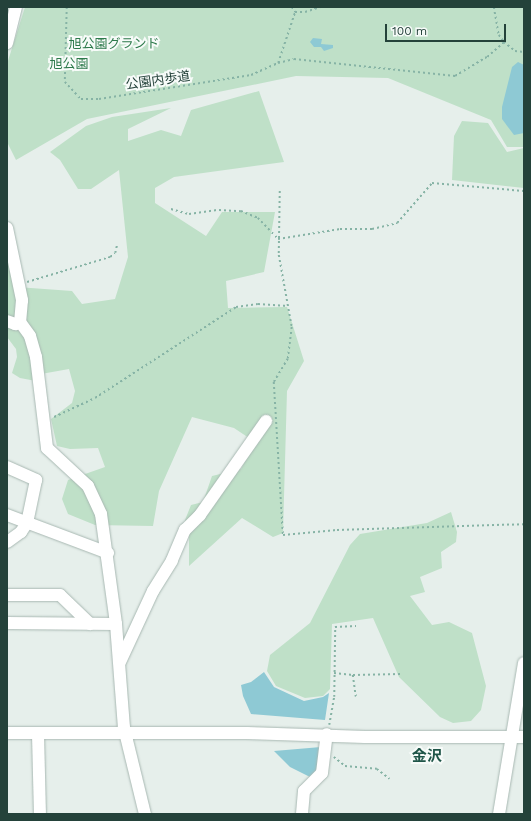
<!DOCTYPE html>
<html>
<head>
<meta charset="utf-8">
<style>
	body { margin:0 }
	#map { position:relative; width:531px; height:821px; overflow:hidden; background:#e6efeb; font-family:"Work Sans","Noto Sans JP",sans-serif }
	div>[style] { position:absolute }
	.green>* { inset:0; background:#bfe0c8 }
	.water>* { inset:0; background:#8ec9d4 }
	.path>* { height:1.5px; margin-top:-0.75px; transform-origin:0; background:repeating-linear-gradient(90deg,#86b3a5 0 2px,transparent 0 5px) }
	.roads { filter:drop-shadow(0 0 1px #a8b8b2) drop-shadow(0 0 1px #a8b8b2) }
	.minor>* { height:12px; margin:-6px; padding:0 6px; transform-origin:6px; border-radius:6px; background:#fff }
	span { translate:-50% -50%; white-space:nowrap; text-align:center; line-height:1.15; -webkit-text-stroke:4px #f7fbf9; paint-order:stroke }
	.park-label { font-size:13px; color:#2d7a4b }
	.street-label { font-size:13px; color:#24423a }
	.quarter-label { font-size:15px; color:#1f5548; font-weight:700 }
	.frame { position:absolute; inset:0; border:8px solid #24423a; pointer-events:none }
	.scale { position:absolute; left:385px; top:24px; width:121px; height:18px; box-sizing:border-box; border:2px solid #24423a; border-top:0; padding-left:5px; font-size:12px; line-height:14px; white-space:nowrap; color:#24423a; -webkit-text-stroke:3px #f7fbf9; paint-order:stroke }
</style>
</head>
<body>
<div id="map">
	<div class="green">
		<div style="clip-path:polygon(25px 7px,524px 7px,524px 147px,507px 147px,491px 120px,388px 78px,296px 76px,87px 119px,16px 160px,7px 142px,7px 64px)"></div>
		<div style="clip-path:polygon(259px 91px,284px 162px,174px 177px,155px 188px,155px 203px,206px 236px,222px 212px,275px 212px,264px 272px,226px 281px,228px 308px,287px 307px,304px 361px,287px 391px,283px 533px,273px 537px,242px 518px,189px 566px,189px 533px,185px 520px,191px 505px,203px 502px,212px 476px,241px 469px,255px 442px,234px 428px,192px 417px,159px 491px,153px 526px,95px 525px,68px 514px,62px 499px,68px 480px,105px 467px,98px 448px,70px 449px,57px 446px,51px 419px,72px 403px,75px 391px,69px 369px,41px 374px,36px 381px,20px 378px,12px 373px,17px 357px,16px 349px,7px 337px,7px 243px,17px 287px,72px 291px,82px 304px,115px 299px,128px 257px,119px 170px,91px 189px,78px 189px,60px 160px,50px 152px,86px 126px,112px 117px,171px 108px,128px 129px,128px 141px,161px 130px,181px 136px,191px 110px)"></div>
		<div style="clip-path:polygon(462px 121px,488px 123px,507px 152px,524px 148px,524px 188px,452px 180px,454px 136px)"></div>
		<div style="clip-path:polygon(451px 512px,457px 532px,456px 542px,441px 552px,442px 568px,420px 577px,425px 592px,410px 596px,432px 625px,449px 622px,472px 633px,486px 686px,481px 710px,471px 721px,453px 723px,440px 717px,399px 677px,373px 618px,332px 624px,330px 689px,323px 696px,305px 698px,276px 686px,267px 671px,270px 655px,310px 623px,350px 545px,360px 534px,427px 523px)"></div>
	</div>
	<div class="water">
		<div style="clip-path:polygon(313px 38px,322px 39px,321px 44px,333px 45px,333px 48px,324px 51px,321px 47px,314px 47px,310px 42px)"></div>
		<div style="clip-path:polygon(518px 62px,524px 65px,524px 133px,514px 135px,502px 119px,502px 107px,512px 67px)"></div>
		<div style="clip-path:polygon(264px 672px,274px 687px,304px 701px,323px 697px,329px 693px,325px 720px,251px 714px,243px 696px,241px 685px,251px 682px)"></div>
		<div style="clip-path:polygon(321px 747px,316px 774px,310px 777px,290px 767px,274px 751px)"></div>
	</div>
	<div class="path">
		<div style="left:67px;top:7px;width:75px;rotate:91.5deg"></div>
		<div style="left:65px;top:82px;width:23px;rotate:47deg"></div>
		<div style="left:81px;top:99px;width:18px"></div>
		<div style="left:99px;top:99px;width:154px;rotate:-9deg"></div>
		<div style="left:251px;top:75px;width:30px;rotate:-24deg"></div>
		<div style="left:278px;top:63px;width:54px;rotate:-71.6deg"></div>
		<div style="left:292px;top:7px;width:6px;rotate:59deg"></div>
		<div style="left:295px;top:12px;width:10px"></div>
		<div style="left:305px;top:12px;width:16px;rotate:-18deg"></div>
		<div style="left:494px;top:7px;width:28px;rotate:80deg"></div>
		<div style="left:499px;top:35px;width:9px;rotate:54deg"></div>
		<div style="left:504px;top:42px;width:14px;rotate:39deg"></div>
		<div style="left:515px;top:51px;width:9px;rotate:6deg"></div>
		<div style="left:278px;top:63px;width:16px;rotate:-14deg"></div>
		<div style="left:294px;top:59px;width:162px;rotate:6deg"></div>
		<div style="left:455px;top:76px;width:37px;rotate:-31deg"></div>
		<div style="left:487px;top:57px;width:23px;rotate:-41deg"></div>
		<div style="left:280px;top:191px;width:64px;rotate:90.9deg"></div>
		<div style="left:279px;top:255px;width:73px;rotate:79.8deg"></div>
		<div style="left:292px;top:327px;width:32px;rotate:97deg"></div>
		<div style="left:288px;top:359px;width:27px;rotate:121deg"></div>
		<div style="left:274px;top:382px;width:153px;rotate:86.6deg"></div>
		<div style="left:283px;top:535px;width:54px;rotate:-5.3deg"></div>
		<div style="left:337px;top:530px;width:187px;rotate:-1.8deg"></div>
		<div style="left:171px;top:209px;width:19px;rotate:16deg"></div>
		<div style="left:189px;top:214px;width:30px;rotate:-8deg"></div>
		<div style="left:219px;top:210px;width:22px;rotate:3deg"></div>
		<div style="left:241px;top:211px;width:18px;rotate:22deg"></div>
		<div style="left:258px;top:218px;width:29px;rotate:46deg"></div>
		<div style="left:278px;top:239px;width:63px;rotate:-9.2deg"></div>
		<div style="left:340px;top:229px;width:32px"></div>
		<div style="left:372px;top:229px;width:26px;rotate:-13deg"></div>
		<div style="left:397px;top:223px;width:53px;rotate:-48.8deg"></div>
		<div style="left:432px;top:183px;width:92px;rotate:5deg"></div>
		<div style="left:27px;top:282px;width:87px;rotate:-16.8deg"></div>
		<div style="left:110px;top:257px;width:6px;rotate:-39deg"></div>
		<div style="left:115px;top:253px;width:9px;rotate:-77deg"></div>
		<div style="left:54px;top:417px;width:45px;rotate:-24.9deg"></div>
		<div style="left:95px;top:398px;width:168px;rotate:-32.8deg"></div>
		<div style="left:236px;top:307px;width:22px;rotate:-8deg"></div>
		<div style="left:258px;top:304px;width:30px;rotate:4deg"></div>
		<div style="left:334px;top:673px;width:19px;rotate:6deg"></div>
		<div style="left:353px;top:675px;width:22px;rotate:82deg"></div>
		<div style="left:353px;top:675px;width:48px;rotate:-1.2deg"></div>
		<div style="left:329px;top:725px;width:28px;rotate:-80deg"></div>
		<div style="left:334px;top:697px;width:70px;rotate:-89.2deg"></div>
		<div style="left:335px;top:627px;width:21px;rotate:-3deg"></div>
		<div style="left:334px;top:757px;width:14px;rotate:39deg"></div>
		<div style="left:345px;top:766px;width:32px;rotate:5deg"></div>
		<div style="left:377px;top:769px;width:16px;rotate:38deg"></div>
	</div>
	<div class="roads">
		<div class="minor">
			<div style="left:7px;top:43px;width:37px;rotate:-76deg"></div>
			<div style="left:7px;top:228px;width:74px;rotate:78.2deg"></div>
			<div style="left:22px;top:300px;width:22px;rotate:95deg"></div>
			<div style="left:20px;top:322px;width:17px;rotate:54deg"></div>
			<div style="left:30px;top:336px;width:22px;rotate:74deg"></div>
			<div style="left:36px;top:357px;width:92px;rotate:83.1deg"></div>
			<div style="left:47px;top:448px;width:56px;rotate:42.8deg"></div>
			<div style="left:88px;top:486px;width:31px;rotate:65deg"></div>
			<div style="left:101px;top:514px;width:111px;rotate:82.2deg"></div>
			<div style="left:116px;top:624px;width:104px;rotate:85.6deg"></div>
			<div style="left:124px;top:728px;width:89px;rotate:76.3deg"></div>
			<div style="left:7px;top:321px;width:9px;rotate:21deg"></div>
			<div style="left:15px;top:324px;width:5px;rotate:-22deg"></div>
			<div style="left:7px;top:467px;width:32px;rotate:24deg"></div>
			<div style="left:36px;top:480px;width:44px;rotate:101.8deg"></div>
			<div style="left:27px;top:523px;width:11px;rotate:124deg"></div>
			<div style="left:21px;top:532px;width:17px;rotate:144deg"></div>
			<div style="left:7px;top:515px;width:108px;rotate:20.6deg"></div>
			<div style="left:7px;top:595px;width:53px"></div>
			<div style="left:60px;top:595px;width:42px;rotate:44deg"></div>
			<div style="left:7px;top:623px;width:109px;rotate:0.5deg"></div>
			<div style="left:120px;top:662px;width:78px;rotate:-65.1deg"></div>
			<div style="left:153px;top:591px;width:36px;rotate:-58deg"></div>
			<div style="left:172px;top:560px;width:33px;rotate:-67deg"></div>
			<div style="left:185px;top:530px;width:21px;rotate:-45deg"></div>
			<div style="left:200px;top:515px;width:115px;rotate:-54.9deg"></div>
			<div style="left:7px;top:733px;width:240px"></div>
			<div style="left:247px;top:733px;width:118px;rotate:1.9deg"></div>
			<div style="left:365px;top:737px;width:159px"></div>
			<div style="left:38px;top:734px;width:80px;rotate:88.6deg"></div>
			<div style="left:302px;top:814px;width:23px;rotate:-85deg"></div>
			<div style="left:304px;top:791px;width:25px;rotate:-45deg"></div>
			<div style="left:322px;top:773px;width:39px;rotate:-83deg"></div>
			<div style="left:499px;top:814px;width:153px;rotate:-80.6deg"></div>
		</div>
	</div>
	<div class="park-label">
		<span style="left:114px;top:44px">旭公園グランド</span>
		<span style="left:69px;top:64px">旭公園</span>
	</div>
	<div class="street-label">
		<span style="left:158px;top:81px;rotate:-8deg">公園内歩道</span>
	</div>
	<div class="quarter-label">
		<span style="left:427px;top:757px">金沢</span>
	</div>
	<div class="frame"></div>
	<div class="scale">100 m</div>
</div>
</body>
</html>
